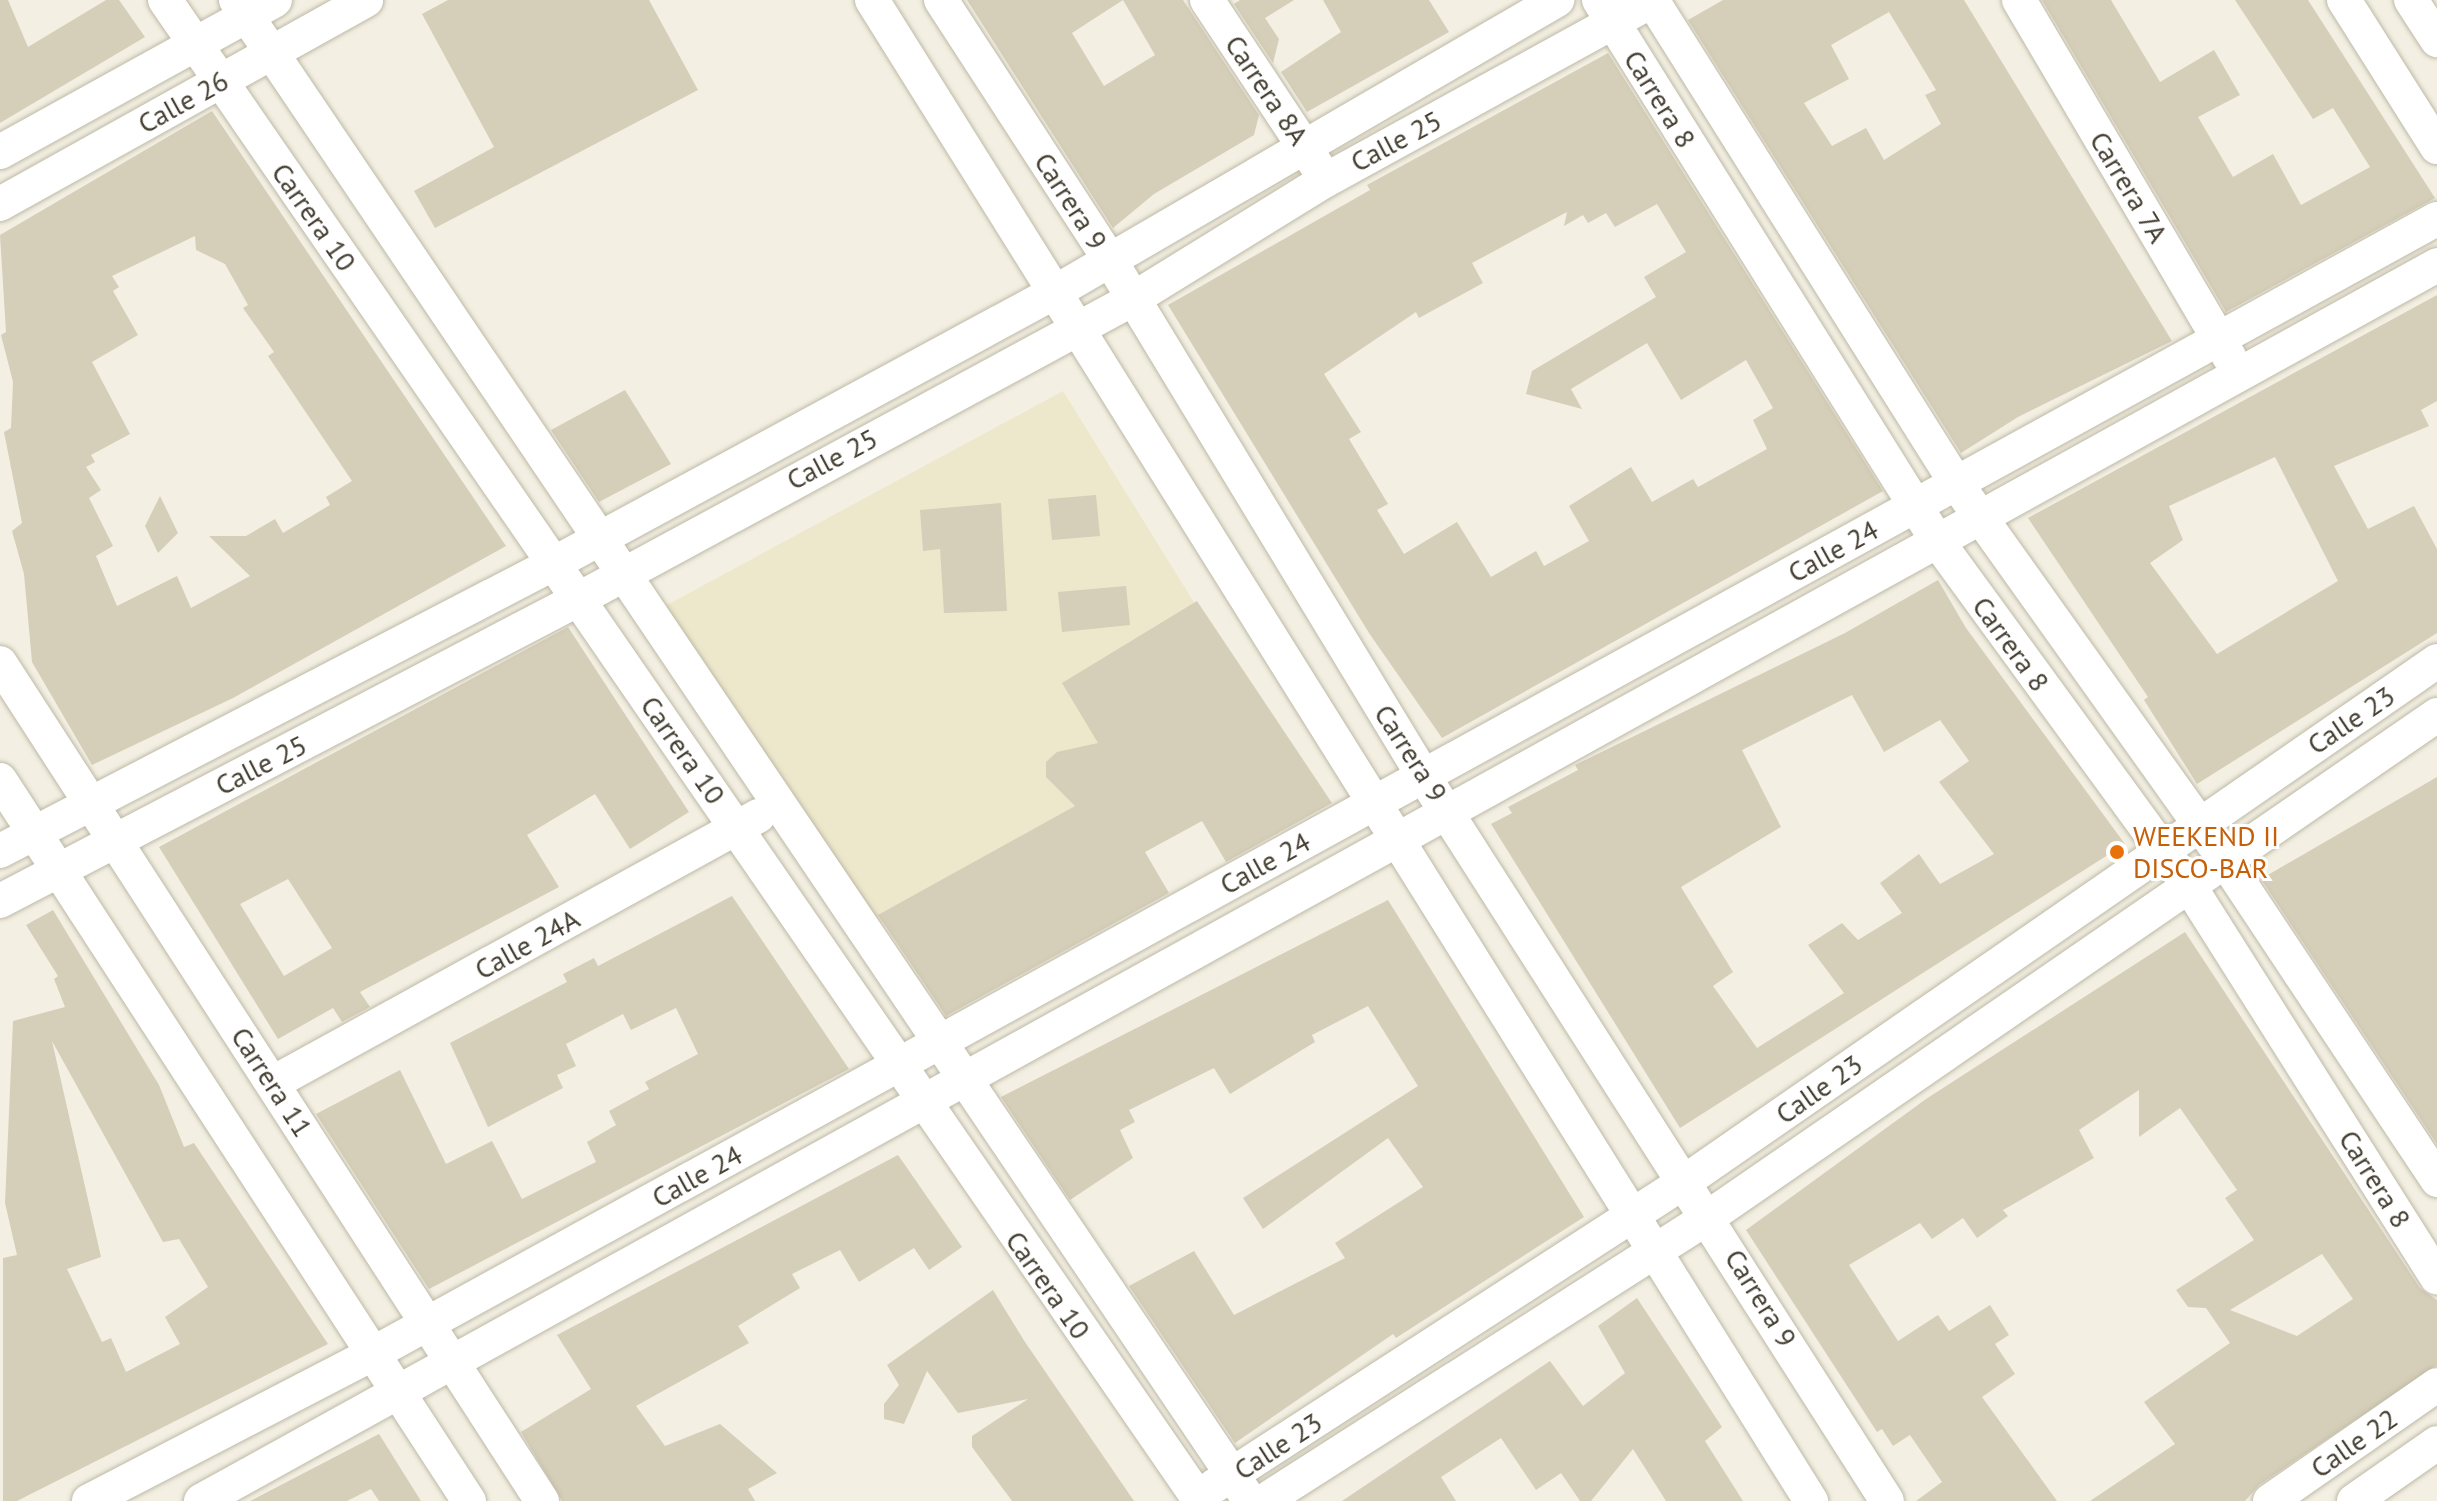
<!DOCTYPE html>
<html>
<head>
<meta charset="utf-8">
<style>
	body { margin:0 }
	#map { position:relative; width:2437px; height:1501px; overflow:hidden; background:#f3f0e3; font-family:"PT Sans",sans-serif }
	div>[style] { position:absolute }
	.education>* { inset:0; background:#ede8cc }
	.building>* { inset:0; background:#d5ceb8 }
	.roads { filter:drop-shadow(0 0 2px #beb9a6) drop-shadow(0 0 2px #beb9a6) }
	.minor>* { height:34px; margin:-17px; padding:0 17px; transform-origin:17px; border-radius:17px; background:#fff }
	.dots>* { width:22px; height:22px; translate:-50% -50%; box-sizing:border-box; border:4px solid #fff; border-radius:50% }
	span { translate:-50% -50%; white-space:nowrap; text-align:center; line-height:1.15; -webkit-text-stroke:6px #fff; paint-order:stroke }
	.street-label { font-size:28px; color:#454033 }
	.food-label { font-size:28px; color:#c56008 }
	.left { translate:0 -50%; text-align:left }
</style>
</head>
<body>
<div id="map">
	<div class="education">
		<div style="clip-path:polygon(1063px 391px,1272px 728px,876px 926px,652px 613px)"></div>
	</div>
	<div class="building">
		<div style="clip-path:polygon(0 0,8px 0,28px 47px,106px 0,119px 0,145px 37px,0 123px)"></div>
		<div style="clip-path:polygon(448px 0,649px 0,698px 90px,435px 228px,414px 191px,494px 147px,422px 14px)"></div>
		<div style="clip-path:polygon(evenodd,967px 0,1183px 0,1259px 115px,1254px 135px,1154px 194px,1113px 228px,967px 0,1123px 0,1155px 55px,1104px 86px,1072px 33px,1123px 0)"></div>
		<div style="clip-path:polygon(1240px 0,1294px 0,1265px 18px,1279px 39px,1273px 63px,1234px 4px)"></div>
		<div style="clip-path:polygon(1323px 0,1429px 0,1449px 32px,1307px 112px,1281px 72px,1341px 32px)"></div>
		<div style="clip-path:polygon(evenodd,1723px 0,1964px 0,2172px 341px,2018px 417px,1961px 453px,1688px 20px,1723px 0,1889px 12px,1936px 90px,1925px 95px,1941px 124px,1884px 160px,1866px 128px,1832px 146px,1804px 103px,1849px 79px,1831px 45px,1889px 12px)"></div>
		<div style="clip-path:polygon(2042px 0,2111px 0,2160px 82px,2214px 50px,2240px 95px,2198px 117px,2233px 177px,2273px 154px,2301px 205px,2370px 167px,2333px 108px,2313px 119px,2235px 0,2308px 0,2435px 198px,2226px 312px)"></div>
		<div style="clip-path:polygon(evenodd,1608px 53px,1883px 491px,1442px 738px,1369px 633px,1168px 305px,1370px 190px,1367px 185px,1608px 53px,1657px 204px,1686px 252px,1644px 277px,1656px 297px,1532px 371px,1526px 394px,1582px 409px,1571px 389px,1647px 343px,1681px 400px,1746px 360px,1773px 408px,1753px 420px,1767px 449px,1698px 487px,1693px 479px,1652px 502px,1631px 467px,1569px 506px,1589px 541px,1544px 566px,1536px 551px,1491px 577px,1457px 522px,1404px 554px,1377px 510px,1388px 504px,1349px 439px,1361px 432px,1324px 374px,1416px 312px,1419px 318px,1483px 283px,1472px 263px,1567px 212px,1564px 226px,1583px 215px,1588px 223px,1606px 213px,1615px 227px,1657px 204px)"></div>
		<div style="clip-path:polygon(evenodd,212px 111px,506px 546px,233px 698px,92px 765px,32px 662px,24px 574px,12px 531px,22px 523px,4px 432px,11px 428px,13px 382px,1px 335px,6px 332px,0 235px,212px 111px,195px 236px,196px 250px,225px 264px,248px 305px,243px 308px,274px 352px,268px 356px,352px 481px,326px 497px,330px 505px,283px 533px,275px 519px,246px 536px,209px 536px,250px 576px,191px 608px,177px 576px,117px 606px,96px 556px,113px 546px,89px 498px,101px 490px,86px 467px,95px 462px,91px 455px,130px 434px,92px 362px,138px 335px,113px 291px,119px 287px,112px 276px,195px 236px)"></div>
		<div style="clip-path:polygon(evenodd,2437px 295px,2437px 401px,2421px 410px,2429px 426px,2334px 466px,2368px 529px,2414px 506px,2437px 549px,2437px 633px,2197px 784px,2144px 700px,2148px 697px,2028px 518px,2437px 295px,2275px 457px,2338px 581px,2217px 654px,2150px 563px,2183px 540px,2169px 506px,2275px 457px)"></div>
		<div style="clip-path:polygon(625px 390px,671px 464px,599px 502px,551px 430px)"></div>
		<div style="clip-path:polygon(1096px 495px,1100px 536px,1052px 540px,1048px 499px)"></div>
		<div style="clip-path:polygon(160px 496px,178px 533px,158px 553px,145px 526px)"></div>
		<div style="clip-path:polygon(1001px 503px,1007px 611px,944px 613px,940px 549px,923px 551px,920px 510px)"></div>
		<div style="clip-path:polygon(evenodd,1938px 580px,1966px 628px,2125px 844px,1680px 1128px,1491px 824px,1512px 813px,1508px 807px,1578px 770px,1575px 765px,1845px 633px,1938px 580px,1852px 695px,1884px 752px,1940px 720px,1969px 761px,1939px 782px,1994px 854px,1940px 884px,1919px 854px,1880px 883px,1902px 913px,1858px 940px,1842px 923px,1808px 945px,1844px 993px,1757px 1048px,1713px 986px,1733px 972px,1681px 887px,1781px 827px,1742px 750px,1852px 695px)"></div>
		<div style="clip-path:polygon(1126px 586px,1130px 625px,1062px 632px,1058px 592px)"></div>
		<div style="clip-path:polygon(1197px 601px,1332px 803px,1226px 862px,1202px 821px,1145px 852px,1169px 893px,946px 1016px,878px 915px,1075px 806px,1046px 777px,1046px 762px,1057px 752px,1098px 743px,1062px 683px)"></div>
		<div style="clip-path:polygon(evenodd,568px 627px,689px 812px,630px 849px,595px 794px,527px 835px,559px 887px,360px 992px,370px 1007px,342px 1022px,333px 1008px,278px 1039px,159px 847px,568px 627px,288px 879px,332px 948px,284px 976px,240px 904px,288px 879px)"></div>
		<div style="clip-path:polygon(2437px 777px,2437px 1144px,2261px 879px)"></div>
		<div style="clip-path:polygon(732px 896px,849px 1069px,429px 1289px,316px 1114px,400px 1070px,446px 1164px,492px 1141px,522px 1199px,596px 1162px,587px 1142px,616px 1125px,609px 1111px,649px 1089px,645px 1082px,698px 1054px,676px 1008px,631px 1030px,623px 1014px,566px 1044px,576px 1066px,557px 1075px,563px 1088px,488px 1127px,450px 1043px,567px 982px,563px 974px,594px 958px,598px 966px)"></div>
		<div style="clip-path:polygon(1388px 900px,1584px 1217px,1396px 1338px,1393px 1334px,1235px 1443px,1129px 1286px,1194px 1251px,1234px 1315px,1345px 1258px,1335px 1243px,1423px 1187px,1388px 1138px,1263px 1229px,1243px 1198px,1418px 1086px,1368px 1006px,1312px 1035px,1315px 1042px,1230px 1094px,1214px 1068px,1129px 1110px,1135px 1122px,1120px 1130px,1133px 1158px,1070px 1200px,1001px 1097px)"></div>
		<div style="clip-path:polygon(evenodd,53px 910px,159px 1085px,184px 1147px,194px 1143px,328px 1344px,17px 1501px,3px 1501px,3px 1258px,17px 1255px,5px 1203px,13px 1021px,65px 1007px,54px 979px,58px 976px,26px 925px,53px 910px,52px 1041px,163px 1242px,179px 1239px,208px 1287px,165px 1317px,180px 1344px,126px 1372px,111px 1338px,102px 1342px,67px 1269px,101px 1257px,52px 1041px)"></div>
		<div style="clip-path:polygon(evenodd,2185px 932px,2420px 1288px,2437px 1300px,2437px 1365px,2259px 1485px,2245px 1501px,2090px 1501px,2175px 1444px,2144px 1402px,2230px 1343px,2206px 1308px,2188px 1307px,2176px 1290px,2254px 1240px,2225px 1198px,2237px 1190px,2180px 1108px,2139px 1137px,2139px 1090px,2079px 1130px,2094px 1158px,2003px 1210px,2008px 1216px,1977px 1238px,1963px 1218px,1932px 1239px,1920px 1223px,1849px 1265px,1898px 1341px,1938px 1315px,1949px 1331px,1990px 1305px,2009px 1335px,1995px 1344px,2015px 1374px,1982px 1397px,2057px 1501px,1916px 1501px,1942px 1482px,1910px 1435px,1893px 1446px,1882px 1429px,1877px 1432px,1746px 1230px,1926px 1099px,2185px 932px,2322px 1254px,2353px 1299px,2297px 1336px,2230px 1310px,2322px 1254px)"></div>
		<div style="clip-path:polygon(898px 1155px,962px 1247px,929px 1270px,914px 1248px,859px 1282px,840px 1250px,792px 1274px,800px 1288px,738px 1326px,749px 1343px,636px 1406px,665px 1446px,720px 1424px,777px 1473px,748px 1489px,755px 1501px,562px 1501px,521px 1432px,591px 1389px,557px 1335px)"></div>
		<div style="clip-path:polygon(993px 1290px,1025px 1342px,1134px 1501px,1012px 1501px,972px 1447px,972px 1436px,1028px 1399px,958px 1413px,927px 1371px,904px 1424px,884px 1419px,884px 1404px,899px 1385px,887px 1365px)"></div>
		<div style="clip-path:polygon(1637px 1298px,1722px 1427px,1705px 1441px,1743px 1501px,1666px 1501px,1633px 1449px,1591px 1501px,1580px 1501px,1561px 1473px,1536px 1490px,1501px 1438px,1441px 1477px,1456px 1501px,1342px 1501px,1550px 1361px,1583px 1406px,1625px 1373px,1598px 1326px)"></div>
		<div style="clip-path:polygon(379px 1434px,421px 1501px,379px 1501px,371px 1489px,347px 1501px,250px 1501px)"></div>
	</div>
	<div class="roads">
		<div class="minor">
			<div style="left:165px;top:0;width:1823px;rotate:55.41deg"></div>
			<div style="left:236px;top:0;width:1811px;rotate:55.96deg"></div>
			<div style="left:872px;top:0;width:1771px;rotate:57.97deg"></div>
			<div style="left:941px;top:0;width:310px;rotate:57deg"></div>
			<div style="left:1110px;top:260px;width:605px;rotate:58.73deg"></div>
			<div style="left:1424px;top:777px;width:859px;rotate:57.4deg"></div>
			<div style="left:1207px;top:0;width:199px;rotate:56.5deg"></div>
			<div style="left:1599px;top:0;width:639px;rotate:57.98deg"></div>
			<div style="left:1938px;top:542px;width:427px;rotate:53.9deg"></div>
			<div style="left:2190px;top:887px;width:462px;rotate:57.7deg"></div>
			<div style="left:1652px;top:0;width:571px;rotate:57.81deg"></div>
			<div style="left:1956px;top:483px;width:465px;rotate:54.5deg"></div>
			<div style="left:2226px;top:862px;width:382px;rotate:56.4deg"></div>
			<div style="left:2019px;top:0;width:414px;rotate:59.5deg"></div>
			<div style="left:2344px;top:0;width:174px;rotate:57.7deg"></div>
			<div style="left:2411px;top:0;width:48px;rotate:57deg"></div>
			<div style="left:0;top:152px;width:314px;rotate:-28.9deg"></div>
			<div style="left:0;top:204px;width:419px;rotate:-29.1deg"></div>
			<div style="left:0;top:663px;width:998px;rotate:57.11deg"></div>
			<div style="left:0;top:780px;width:860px;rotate:56.96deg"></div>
			<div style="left:0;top:851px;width:623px;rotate:-27.43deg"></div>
			<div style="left:553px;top:564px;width:573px;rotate:-28.44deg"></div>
			<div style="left:1057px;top:291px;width:579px;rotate:-30.2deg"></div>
			<div style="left:0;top:901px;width:651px;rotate:-27.55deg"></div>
			<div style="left:577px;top:600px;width:632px;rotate:-28.43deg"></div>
			<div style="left:1133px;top:299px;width:227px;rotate:-31.7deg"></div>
			<div style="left:1326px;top:180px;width:374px;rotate:-28.8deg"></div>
			<div style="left:273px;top:1083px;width:554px;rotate:-28.83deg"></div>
			<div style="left:1214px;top:1486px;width:563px;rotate:-32.9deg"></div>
			<div style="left:1687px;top:1180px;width:912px;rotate:-34.68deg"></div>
			<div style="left:89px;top:1501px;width:321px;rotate:-27.4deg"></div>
			<div style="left:374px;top:1353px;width:2354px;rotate:-28.8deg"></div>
			<div style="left:201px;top:1501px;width:2555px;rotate:-28.93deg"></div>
			<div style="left:1264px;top:1501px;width:529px;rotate:-32.58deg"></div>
			<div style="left:1710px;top:1216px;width:883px;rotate:-34.57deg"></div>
			<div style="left:2270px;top:1501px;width:203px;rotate:-34.8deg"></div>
			<div style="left:2354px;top:1501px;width:101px;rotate:-34.9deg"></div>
		</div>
	</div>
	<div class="dots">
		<div style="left:2117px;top:852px;background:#e8710a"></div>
	</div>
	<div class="street-label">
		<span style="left:1267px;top:90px;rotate:56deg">Carrera 8A</span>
		<span style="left:1660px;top:99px;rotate:58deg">Carrera 8</span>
		<span style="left:183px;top:102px;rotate:-29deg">Calle 26</span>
		<span style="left:1396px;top:141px;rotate:-28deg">Calle 25</span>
		<span style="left:2129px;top:187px;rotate:59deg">Carrera 7A</span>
		<span style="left:1071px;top:201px;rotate:57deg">Carrera 9</span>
		<span style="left:314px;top:217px;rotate:55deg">Carrera 10</span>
		<span style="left:832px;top:459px;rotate:-28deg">Calle 25</span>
		<span style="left:1833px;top:551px;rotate:-29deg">Calle 24</span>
		<span style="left:2011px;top:644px;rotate:54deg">Carrera 8</span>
		<span style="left:2351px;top:720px;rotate:-34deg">Calle 23</span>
		<span style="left:683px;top:750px;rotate:55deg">Carrera 10</span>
		<span style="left:1411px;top:753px;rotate:57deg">Carrera 9</span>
		<span style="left:261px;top:765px;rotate:-27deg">Calle 25</span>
		<span style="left:1265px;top:863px;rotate:-29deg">Calle 24</span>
		<span style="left:527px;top:944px;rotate:-29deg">Calle 24A</span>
		<span style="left:272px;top:1082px;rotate:57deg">Carrera 11</span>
		<span style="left:1819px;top:1089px;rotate:-35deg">Calle 23</span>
		<span style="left:697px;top:1176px;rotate:-29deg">Calle 24</span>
		<span style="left:2375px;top:1179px;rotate:58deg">Carrera 8</span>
		<span style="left:1048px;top:1285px;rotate:55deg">Carrera 10</span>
		<span style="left:1761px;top:1298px;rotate:58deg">Carrera 9</span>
		<span style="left:2354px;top:1443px;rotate:-35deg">Calle 22</span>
		<span style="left:1278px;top:1446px;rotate:-33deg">Calle 23</span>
	</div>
	<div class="food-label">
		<span class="left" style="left:2133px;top:852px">WEEKEND II<br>DISCO-BAR</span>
	</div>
</div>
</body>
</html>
